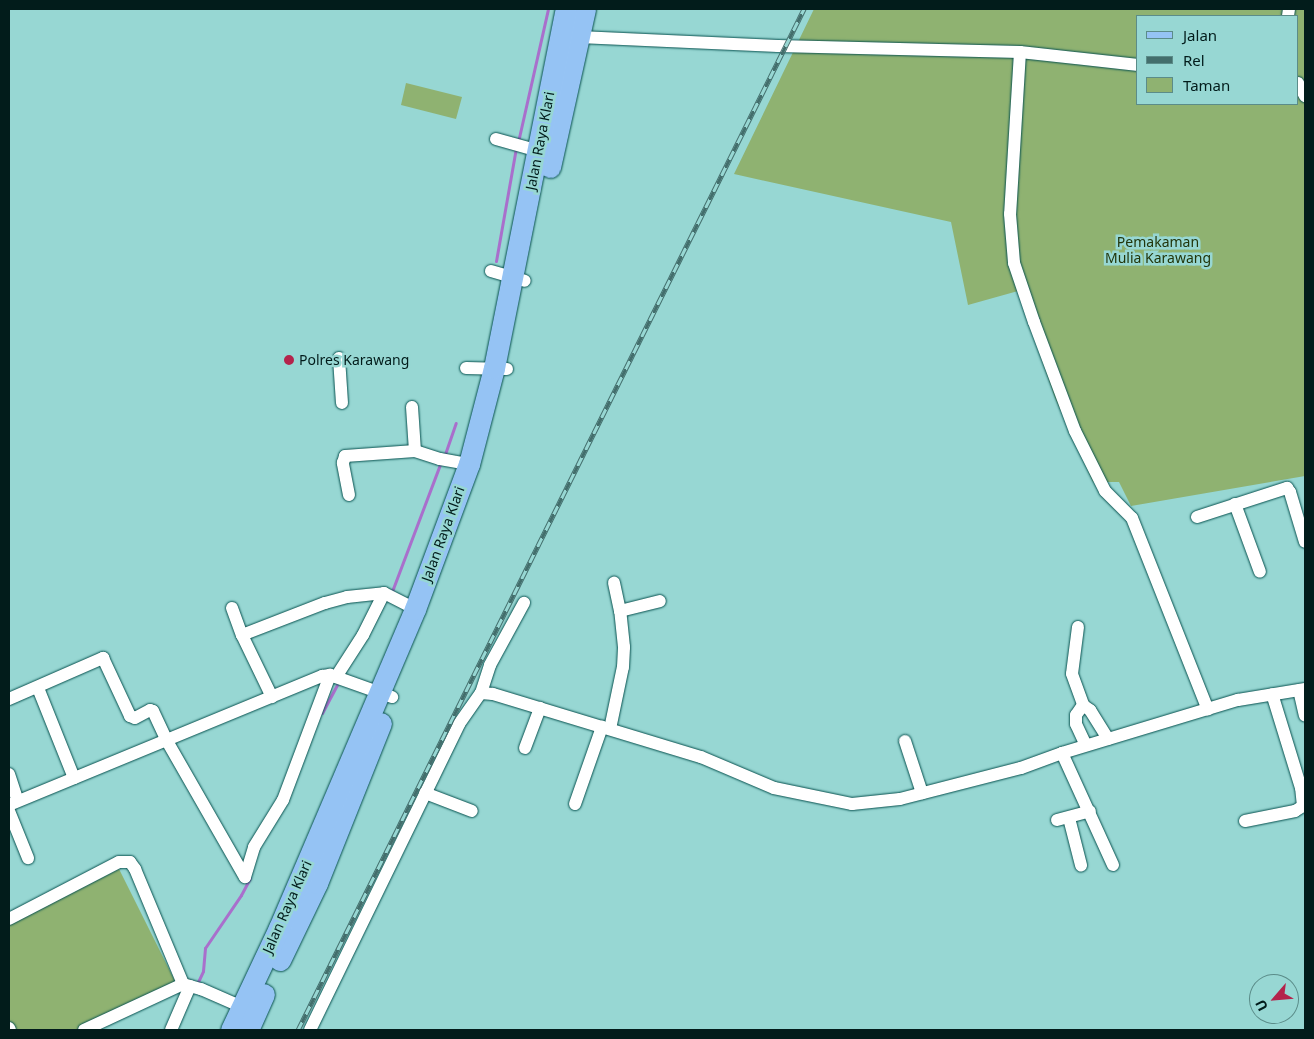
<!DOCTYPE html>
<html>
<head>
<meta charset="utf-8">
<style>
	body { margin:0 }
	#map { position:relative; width:1314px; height:1039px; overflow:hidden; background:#97d7d3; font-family:"Noto Sans",sans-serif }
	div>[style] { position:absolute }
	.green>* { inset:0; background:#8fb271 }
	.stream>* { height:3px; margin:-1.5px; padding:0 1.5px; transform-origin:1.5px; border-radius:1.5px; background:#a96fcc }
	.roads { filter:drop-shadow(0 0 1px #07514f) drop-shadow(0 0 1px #07514f) }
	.minor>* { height:12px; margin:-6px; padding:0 6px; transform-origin:6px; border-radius:6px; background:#fff }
	.primary>* { height:21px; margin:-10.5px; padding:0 10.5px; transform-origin:10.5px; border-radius:10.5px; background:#95c3f4 }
	.rail>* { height:5px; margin-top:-2.5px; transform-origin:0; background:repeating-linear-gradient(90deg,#97d7d3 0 9px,#436e6c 0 18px); box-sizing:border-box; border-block:1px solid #436e6c }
	.dots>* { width:14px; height:14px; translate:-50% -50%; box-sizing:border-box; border:2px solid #97d7d3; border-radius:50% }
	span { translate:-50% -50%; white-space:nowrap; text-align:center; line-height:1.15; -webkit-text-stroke:5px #97d7d3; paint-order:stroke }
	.street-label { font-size:14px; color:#021c1b }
	.park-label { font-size:14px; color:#22360c }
	.poi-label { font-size:14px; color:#021c1b }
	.left { translate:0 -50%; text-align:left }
	.frame { position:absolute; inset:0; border:10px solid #021c1b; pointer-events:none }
	.legend { position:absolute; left:1136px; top:15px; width:162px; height:90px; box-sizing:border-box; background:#97d7d3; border:1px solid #5b8c89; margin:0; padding:6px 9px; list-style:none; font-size:15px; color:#021c1b }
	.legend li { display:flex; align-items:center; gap:10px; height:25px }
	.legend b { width:25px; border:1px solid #5b8c89 }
	.north { position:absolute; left:1249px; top:974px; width:50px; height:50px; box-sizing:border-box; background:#97d7d3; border:1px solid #5b8c89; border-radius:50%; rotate:243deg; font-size:14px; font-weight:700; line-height:20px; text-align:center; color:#021c1b }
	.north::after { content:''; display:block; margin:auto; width:18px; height:22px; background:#b4234b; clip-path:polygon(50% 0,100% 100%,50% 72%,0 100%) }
</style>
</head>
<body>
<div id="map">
	<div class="green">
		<div style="clip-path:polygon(evenodd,814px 9px,1305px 9px,1305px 476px,1131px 506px,1119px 482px,1093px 482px,1055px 398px,1018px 291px,968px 305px,951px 222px,734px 174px,814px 9px,1138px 16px,1298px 16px,1298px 104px,1138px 104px,1138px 16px)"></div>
		<div style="clip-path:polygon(406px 83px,462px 97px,456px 119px,401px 105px)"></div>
		<div style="clip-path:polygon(119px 869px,176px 983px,79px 1030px,10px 1030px,9px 925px)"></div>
	</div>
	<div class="stream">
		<div style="left:518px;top:142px;width:136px;rotate:-77.3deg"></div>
		<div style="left:496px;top:261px;width:115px;rotate:-80deg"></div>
		<div style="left:444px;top:457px;width:36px;rotate:-71deg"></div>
		<div style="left:391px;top:594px;width:141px;rotate:-69.3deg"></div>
		<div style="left:322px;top:713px;width:36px;rotate:-62deg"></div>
		<div style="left:197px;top:984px;width:14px;rotate:-65deg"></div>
		<div style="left:203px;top:971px;width:23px;rotate:-85deg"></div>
		<div style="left:205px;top:948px;width:64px;rotate:-55.8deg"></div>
		<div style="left:241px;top:895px;width:19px;rotate:-62deg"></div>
	</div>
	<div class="roads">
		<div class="minor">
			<div style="left:1288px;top:16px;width:7px;rotate:-82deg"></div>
			<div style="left:574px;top:34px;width:6px;rotate:31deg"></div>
			<div style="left:579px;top:37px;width:199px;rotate:2.6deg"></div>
			<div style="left:778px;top:46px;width:242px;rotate:1.4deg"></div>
			<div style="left:1020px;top:52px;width:119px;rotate:6.3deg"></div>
			<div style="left:1020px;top:52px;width:162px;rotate:93.5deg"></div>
			<div style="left:1010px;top:214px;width:49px;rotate:85.3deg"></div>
			<div style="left:1014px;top:263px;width:62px;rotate:71.3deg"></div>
			<div style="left:1034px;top:322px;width:116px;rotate:69.4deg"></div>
			<div style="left:1075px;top:431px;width:67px;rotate:63.4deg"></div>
			<div style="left:1105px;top:491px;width:38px;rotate:45deg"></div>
			<div style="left:1132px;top:518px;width:206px;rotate:68.4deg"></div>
			<div style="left:1298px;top:83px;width:15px;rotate:62deg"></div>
			<div style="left:496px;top:139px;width:45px;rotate:15.6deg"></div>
			<div style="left:491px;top:271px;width:35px;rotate:16deg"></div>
			<div style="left:339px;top:358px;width:45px;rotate:86.2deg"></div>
			<div style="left:466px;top:368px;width:41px;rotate:1.4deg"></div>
			<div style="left:412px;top:407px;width:44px;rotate:86.1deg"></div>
			<div style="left:349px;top:495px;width:33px;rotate:-101deg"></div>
			<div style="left:343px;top:463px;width:7px;rotate:-74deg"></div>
			<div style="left:345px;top:456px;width:70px;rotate:-4.1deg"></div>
			<div style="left:415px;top:451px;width:26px;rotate:18deg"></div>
			<div style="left:440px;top:459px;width:29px;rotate:10deg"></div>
			<div style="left:1235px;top:504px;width:72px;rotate:69.8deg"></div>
			<div style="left:1197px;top:517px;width:95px;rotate:-17.9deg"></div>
			<div style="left:1287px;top:488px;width:5px;rotate:53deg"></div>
			<div style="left:1290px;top:492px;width:52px;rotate:73.3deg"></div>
			<div style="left:232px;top:608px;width:29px;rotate:70deg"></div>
			<div style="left:242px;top:635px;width:69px;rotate:64.2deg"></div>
			<div style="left:620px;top:611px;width:41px;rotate:-14deg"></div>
			<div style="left:1078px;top:627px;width:47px;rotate:97.3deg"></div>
			<div style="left:1072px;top:674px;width:33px;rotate:70deg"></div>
			<div style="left:1083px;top:705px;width:9px;rotate:36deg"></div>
			<div style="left:1090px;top:710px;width:34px;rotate:58deg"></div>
			<div style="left:242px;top:635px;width:89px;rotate:-21.1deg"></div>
			<div style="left:325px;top:603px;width:23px;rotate:-15deg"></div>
			<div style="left:347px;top:597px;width:37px;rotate:-6deg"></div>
			<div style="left:384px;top:593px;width:35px;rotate:27deg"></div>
			<div style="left:336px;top:677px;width:50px;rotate:-57.3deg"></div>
			<div style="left:363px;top:635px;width:47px;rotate:-63.4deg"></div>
			<div style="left:38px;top:688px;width:97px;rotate:68.2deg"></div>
			<div style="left:1299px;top:690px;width:26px;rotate:77deg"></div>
			<div style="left:481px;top:693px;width:29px;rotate:-72deg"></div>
			<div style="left:490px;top:665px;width:71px;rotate:-61.3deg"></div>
			<div style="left:9px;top:699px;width:103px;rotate:-23.6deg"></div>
			<div style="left:103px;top:658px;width:64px;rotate:65deg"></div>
			<div style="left:130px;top:716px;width:5px;rotate:22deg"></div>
			<div style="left:135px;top:718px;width:17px;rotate:-28deg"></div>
			<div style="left:150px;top:710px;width:3px;rotate:18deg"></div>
			<div style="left:153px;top:711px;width:33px;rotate:65deg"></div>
			<div style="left:167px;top:741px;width:157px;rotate:60.2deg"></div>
			<div style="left:245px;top:877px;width:31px;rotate:-73deg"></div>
			<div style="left:254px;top:847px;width:55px;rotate:-58.3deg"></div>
			<div style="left:283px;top:800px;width:134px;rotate:-69.4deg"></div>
			<div style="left:1083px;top:705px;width:12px;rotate:125deg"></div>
			<div style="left:1076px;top:715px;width:9px;rotate:90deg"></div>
			<div style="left:1076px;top:724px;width:23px;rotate:65deg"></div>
			<div style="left:610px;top:729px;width:63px;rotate:-78.2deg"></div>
			<div style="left:623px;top:667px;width:20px;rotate:-87deg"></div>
			<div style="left:624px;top:647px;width:36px;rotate:-96deg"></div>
			<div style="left:620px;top:611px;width:29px;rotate:-102deg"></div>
			<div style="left:905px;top:741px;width:55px;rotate:71.9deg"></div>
			<div style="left:525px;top:748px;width:43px;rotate:-69.4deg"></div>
			<div style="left:1062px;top:753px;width:123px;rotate:65.5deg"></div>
			<div style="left:9px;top:774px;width:28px;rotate:72deg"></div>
			<div style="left:425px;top:793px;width:50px;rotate:21deg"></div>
			<div style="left:575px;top:804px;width:82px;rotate:-70.7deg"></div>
			<div style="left:9px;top:805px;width:339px;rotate:-22.4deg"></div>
			<div style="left:322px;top:676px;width:8px;rotate:-7deg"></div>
			<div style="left:330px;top:675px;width:66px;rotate:19.5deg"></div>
			<div style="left:9px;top:811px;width:51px;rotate:68deg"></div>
			<div style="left:1069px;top:818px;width:49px;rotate:75.7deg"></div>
			<div style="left:1057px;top:820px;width:34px;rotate:-15deg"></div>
			<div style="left:1245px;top:821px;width:51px;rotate:-11.3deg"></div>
			<div style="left:1295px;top:811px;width:9px;rotate:-32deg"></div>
			<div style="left:1303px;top:806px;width:18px;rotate:-96deg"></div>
			<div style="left:1301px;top:788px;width:98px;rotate:-107.1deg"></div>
			<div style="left:9px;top:919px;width:124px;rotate:-27.4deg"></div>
			<div style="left:119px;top:862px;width:11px"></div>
			<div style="left:130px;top:862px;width:9px;rotate:54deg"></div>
			<div style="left:135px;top:869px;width:125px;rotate:67.3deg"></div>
			<div style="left:9px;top:1028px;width:2px;rotate:63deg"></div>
			<div style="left:84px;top:1030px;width:109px;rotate:-24.9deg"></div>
			<div style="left:183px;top:984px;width:19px;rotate:16deg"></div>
			<div style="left:201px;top:989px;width:45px;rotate:23.7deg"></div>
			<div style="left:171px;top:1030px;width:48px;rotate:-66.6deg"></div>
			<div style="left:310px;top:1030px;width:340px;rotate:-64deg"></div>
			<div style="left:459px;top:724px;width:38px;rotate:-55deg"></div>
			<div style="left:481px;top:693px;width:12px;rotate:5deg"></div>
			<div style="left:493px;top:694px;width:217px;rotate:16.9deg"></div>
			<div style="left:701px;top:757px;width:79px;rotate:23deg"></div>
			<div style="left:774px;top:788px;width:80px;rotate:11.6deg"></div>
			<div style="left:852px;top:804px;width:48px;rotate:-5.9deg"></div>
			<div style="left:900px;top:799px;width:125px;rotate:-14.4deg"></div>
			<div style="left:1021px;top:768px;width:44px;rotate:-20.1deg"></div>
			<div style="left:1062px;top:753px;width:184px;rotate:-16.8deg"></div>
			<div style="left:1238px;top:700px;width:68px;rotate:-9.3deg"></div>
		</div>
		<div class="primary">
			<div style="left:550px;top:167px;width:162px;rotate:-77.5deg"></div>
			<div style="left:280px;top:960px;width:85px;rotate:-64.3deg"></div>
			<div style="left:317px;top:883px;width:172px;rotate:-68.2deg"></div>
			<div style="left:231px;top:1030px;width:113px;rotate:-64.8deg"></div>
			<div style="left:279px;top:928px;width:347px;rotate:-66.9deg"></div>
			<div style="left:415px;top:609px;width:155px;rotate:-69.6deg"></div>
			<div style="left:469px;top:464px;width:99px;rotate:-75.4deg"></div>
			<div style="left:494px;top:368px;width:366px;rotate:-78.7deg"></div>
			<div style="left:248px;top:1030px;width:39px;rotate:-66deg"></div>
		</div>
	</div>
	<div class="rail">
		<div style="left:298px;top:1030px;width:1140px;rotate:-63.64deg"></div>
	</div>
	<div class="dots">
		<div style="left:289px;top:360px;background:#b4234b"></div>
	</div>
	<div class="street-label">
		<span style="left:540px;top:141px;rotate:-79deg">Jalan Raya Klari</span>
		<span style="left:443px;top:534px;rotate:-70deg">Jalan Raya Klari</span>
		<span style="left:287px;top:907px;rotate:-66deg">Jalan Raya Klari</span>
	</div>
	<div class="park-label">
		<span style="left:1158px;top:250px">Pemakaman<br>Mulia Karawang</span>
	</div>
	<div class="poi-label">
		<span class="left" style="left:299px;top:360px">Polres Karawang</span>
	</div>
	<div class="frame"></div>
	<ul class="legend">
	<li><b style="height:6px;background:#95c3f4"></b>Jalan</li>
	<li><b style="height:6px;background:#436e6c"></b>Rel</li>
	<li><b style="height:14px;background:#8fb271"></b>Taman</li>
	</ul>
	<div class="north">U</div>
</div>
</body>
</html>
